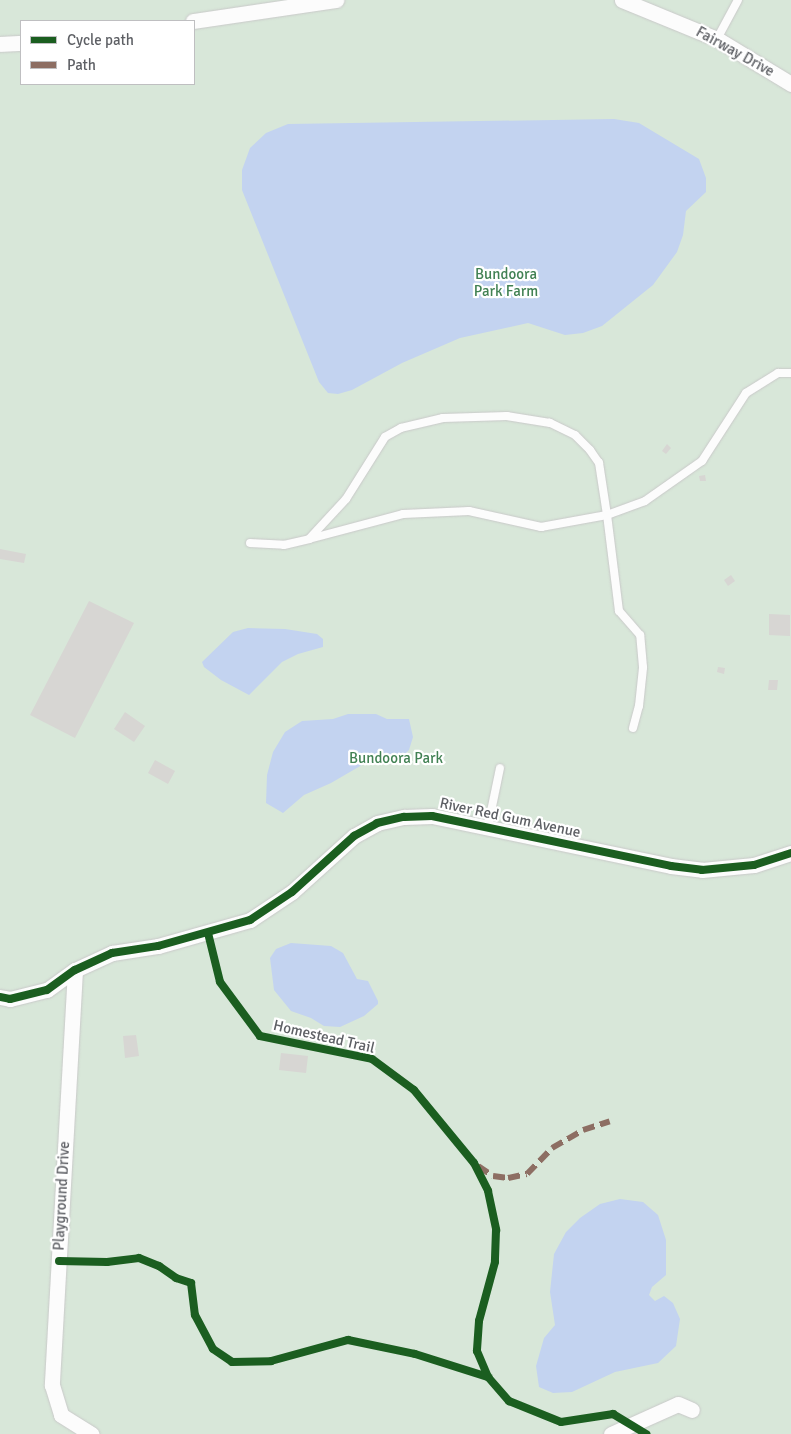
<!DOCTYPE html>
<html>
<head>
<meta charset="utf-8">
<style>
	body { margin:0 }
	#map { position:relative; width:791px; height:1434px; overflow:hidden; background:#edede8; font-family:Signika,sans-serif }
	div>[style] { position:absolute }
	.green>* { inset:0; background:#d8e7d9 }
	.water>* { inset:0; background:#c3d3f0 }
	.building>* { inset:0; background:#d7d6d3 }
	.roads { filter:drop-shadow(0 0 1px #c9c9c9) drop-shadow(0 0 1px #c9c9c9) }
	.service>* { height:8px; margin:-4px; padding:0 4px; transform-origin:4px; border-radius:4px; background:#fcfcfc }
	.minor>* { height:15px; margin:-7.5px; padding:0 7.5px; transform-origin:7.5px; border-radius:7.5px; background:#fcfcfc }
	.quiet>* { height:6px; margin-top:-3px; transform-origin:0; background:repeating-linear-gradient(90deg,#8d6e63 0 12px,transparent 0 18px) }
	.cycleway>* { height:8px; margin:-4px; padding:0 4px; transform-origin:4px; border-radius:4px; background:#1b5e20 }
	span { translate:-50% -50%; white-space:nowrap; text-align:center; line-height:1.15; -webkit-text-stroke:4.5px #fff; paint-order:stroke }
	.street-label { font-size:15px; color:#5e6065 }
	.park-label { font-size:15px; color:#418153 }
	.legend { position:absolute; left:20px; top:20px; width:175px; height:65px; box-sizing:border-box; background:#fff; border:1px solid #bfbfc1; margin:0; padding:6px 9px; list-style:none; font-size:15px; color:#5e6065 }
	.legend li { display:flex; align-items:center; gap:10px; height:25px }
	.legend b { width:25px; border:1px solid #bfbfc1 }
</style>
</head>
<body>
<div id="map">
	<div class="green">
		<div style="clip-path:polygon(evenodd,0 0,791px 0,791px 1434px,0 1434px,0 0,21px 21px,194px 21px,194px 84px,21px 84px,21px 21px)"></div>
	</div>
	<div class="water">
		<div style="clip-path:polygon(614px 119px,639px 123px,699px 159px,706px 178px,706px 192px,686px 211px,683px 235px,677px 252px,653px 285px,602px 326px,583px 333px,565px 335px,528px 323px,460px 338px,402px 363px,352px 390px,338px 394px,328px 393px,319px 382px,242px 190px,242px 170px,250px 148px,266px 133px,288px 124px)"></div>
		<div style="clip-path:polygon(248px 628px,285px 629px,317px 634px,323px 639px,323px 647px,298px 654px,282px 662px,249px 695px,221px 680px,204px 667px,202px 662px,233px 632px)"></div>
		<div style="clip-path:polygon(348px 714px,376px 714px,387px 719px,409px 719px,413px 737px,409px 750px,400px 759px,374px 758px,331px 783px,304px 795px,283px 813px,266px 803px,267px 775px,273px 752px,285px 732px,302px 721px,333px 719px)"></div>
		<div style="clip-path:polygon(291px 943px,331px 946px,343px 953px,357px 979px,368px 981px,378px 1001px,378px 1004px,364px 1016px,340px 1027px,324px 1026px,311px 1018px,291px 1011px,274px 990px,270px 958px,276px 949px)"></div>
		<div style="clip-path:polygon(620px 1199px,643px 1202px,658px 1215px,666px 1240px,666px 1275px,652px 1287px,649px 1295px,655px 1301px,664px 1296px,673px 1303px,680px 1319px,676px 1346px,658px 1363px,615px 1372px,572px 1392px,553px 1393px,539px 1387px,536px 1366px,544px 1338px,555px 1325px,550px 1292px,554px 1254px,566px 1232px,580px 1218px,600px 1204px)"></div>
	</div>
	<div class="building">
		<div style="clip-path:polygon(667px 444px,671px 448px,666px 454px,662px 451px)"></div>
		<div style="clip-path:polygon(705px 475px,706px 481px,700px 481px,699px 476px)"></div>
		<div style="clip-path:polygon(0 549px,26px 554px,24px 563px,0 559px)"></div>
		<div style="clip-path:polygon(731px 575px,735px 581px,728px 586px,724px 580px)"></div>
		<div style="clip-path:polygon(89px 601px,134px 623px,75px 738px,30px 715px)"></div>
		<div style="clip-path:polygon(769px 614px,790px 615px,790px 636px,769px 635px)"></div>
		<div style="clip-path:polygon(718px 667px,725px 668px,724px 674px,717px 672px)"></div>
		<div style="clip-path:polygon(769px 680px,778px 680px,777px 690px,768px 690px)"></div>
		<div style="clip-path:polygon(125px 712px,145px 726px,134px 742px,114px 729px)"></div>
		<div style="clip-path:polygon(155px 760px,175px 771px,168px 784px,148px 773px)"></div>
		<div style="clip-path:polygon(136px 1035px,139px 1056px,125px 1058px,123px 1036px)"></div>
		<div style="clip-path:polygon(281px 1053px,308px 1056px,306px 1073px,279px 1070px)"></div>
	</div>
	<div class="roads">
		<div class="service">
			<div style="left:717px;top:39px;width:44px;rotate:-61.7deg"></div>
			<div style="left:250px;top:543px;width:34px;rotate:3deg"></div>
			<div style="left:284px;top:545px;width:26px;rotate:-13deg"></div>
			<div style="left:309px;top:539px;width:97px;rotate:-14.9deg"></div>
			<div style="left:403px;top:514px;width:66px;rotate:-2.6deg"></div>
			<div style="left:469px;top:511px;width:74px;rotate:12.5deg"></div>
			<div style="left:541px;top:527px;width:67px;rotate:-10.3deg"></div>
			<div style="left:607px;top:515px;width:53px;rotate:-98.7deg"></div>
			<div style="left:599px;top:463px;width:16px;rotate:-125deg"></div>
			<div style="left:590px;top:450px;width:21px;rotate:-135deg"></div>
			<div style="left:575px;top:435px;width:28px;rotate:-154deg"></div>
			<div style="left:550px;top:423px;width:44px;rotate:-170.8deg"></div>
			<div style="left:507px;top:416px;width:64px;rotate:178.2deg"></div>
			<div style="left:443px;top:418px;width:43px;rotate:166.6deg"></div>
			<div style="left:401px;top:428px;width:18px;rotate:151deg"></div>
			<div style="left:385px;top:437px;width:73px;rotate:122.2deg"></div>
			<div style="left:346px;top:499px;width:54px;rotate:132.8deg"></div>
			<div style="left:633px;top:728px;width:23px;rotate:-75deg"></div>
			<div style="left:639px;top:706px;width:39px;rotate:-84deg"></div>
			<div style="left:643px;top:667px;width:32px;rotate:-95deg"></div>
			<div style="left:640px;top:635px;width:32px;rotate:-131deg"></div>
			<div style="left:619px;top:611px;width:97px;rotate:-97.1deg"></div>
			<div style="left:607px;top:515px;width:40px;rotate:-20.2deg"></div>
			<div style="left:645px;top:501px;width:70px;rotate:-35.1deg"></div>
			<div style="left:702px;top:461px;width:81px;rotate:-57.1deg"></div>
			<div style="left:746px;top:393px;width:38px;rotate:-32deg"></div>
			<div style="left:778px;top:373px;width:13px"></div>
			<div style="left:488px;top:826px;width:59px;rotate:-78.3deg"></div>
		</div>
		<div class="minor">
			<div style="left:622px;top:0;width:103px;rotate:22.3deg"></div>
			<div style="left:717px;top:39px;width:87px;rotate:31.3deg"></div>
			<div style="left:193px;top:21px;width:145px;rotate:-8.4deg"></div>
			<div style="left:0;top:44px;width:21px;rotate:-3deg"></div>
			<div style="left:75px;top:970px;width:416px;rotate:93.2deg"></div>
			<div style="left:52px;top:1385px;width:31px;rotate:73deg"></div>
			<div style="left:61px;top:1415px;width:36px;rotate:32deg"></div>
			<div style="left:0;top:997px;width:10px;rotate:11deg"></div>
			<div style="left:10px;top:999px;width:38px;rotate:-14deg"></div>
			<div style="left:47px;top:990px;width:34px;rotate:-36deg"></div>
			<div style="left:75px;top:970px;width:41px;rotate:-24.7deg"></div>
			<div style="left:112px;top:953px;width:47px;rotate:-8.7deg"></div>
			<div style="left:158px;top:946px;width:96px;rotate:-15.8deg"></div>
			<div style="left:250px;top:920px;width:50px;rotate:-33.7deg"></div>
			<div style="left:292px;top:892px;width:84px;rotate:-42.1deg"></div>
			<div style="left:354px;top:836px;width:26px;rotate:-29deg"></div>
			<div style="left:377px;top:823px;width:28px;rotate:-13deg"></div>
			<div style="left:404px;top:817px;width:28px;rotate:-2deg"></div>
			<div style="left:432px;top:816px;width:244px;rotate:11.8deg"></div>
			<div style="left:671px;top:866px;width:31px;rotate:7deg"></div>
			<div style="left:702px;top:870px;width:52px;rotate:-5.5deg"></div>
			<div style="left:754px;top:865px;width:39px;rotate:-18deg"></div>
			<div style="left:611px;top:1434px;width:73px;rotate:-24.1deg"></div>
			<div style="left:678px;top:1404px;width:15px;rotate:23deg"></div>
		</div>
	</div>
	<div class="quiet">
		<div style="left:478px;top:1166px;width:18px;rotate:34deg"></div>
		<div style="left:493px;top:1176px;width:15px;rotate:8deg"></div>
		<div style="left:508px;top:1178px;width:19px;rotate:-12deg"></div>
		<div style="left:527px;top:1174px;width:36px;rotate:-46deg"></div>
		<div style="left:552px;top:1148px;width:36px;rotate:-30deg"></div>
		<div style="left:583px;top:1130px;width:28px;rotate:-18deg"></div>
	</div>
	<div class="cycleway">
		<div style="left:208px;top:933px;width:50px;rotate:76.2deg"></div>
		<div style="left:220px;top:982px;width:67px;rotate:53.5deg"></div>
		<div style="left:260px;top:1036px;width:114px;rotate:11.6deg"></div>
		<div style="left:372px;top:1059px;width:52px;rotate:36.4deg"></div>
		<div style="left:414px;top:1090px;width:94px;rotate:50.6deg"></div>
		<div style="left:474px;top:1163px;width:31px;rotate:63deg"></div>
		<div style="left:488px;top:1191px;width:40px;rotate:78deg"></div>
		<div style="left:496px;top:1230px;width:32px;rotate:92deg"></div>
		<div style="left:495px;top:1262px;width:61px;rotate:105.2deg"></div>
		<div style="left:479px;top:1321px;width:30px;rotate:94deg"></div>
		<div style="left:477px;top:1351px;width:28px;rotate:67deg"></div>
		<div style="left:488px;top:1377px;width:32px;rotate:49deg"></div>
		<div style="left:509px;top:1401px;width:56px;rotate:22deg"></div>
		<div style="left:561px;top:1422px;width:53px;rotate:-8.7deg"></div>
		<div style="left:613px;top:1414px;width:39px;rotate:31deg"></div>
		<div style="left:0;top:997px;width:10px;rotate:11deg"></div>
		<div style="left:10px;top:999px;width:38px;rotate:-14deg"></div>
		<div style="left:47px;top:990px;width:34px;rotate:-36deg"></div>
		<div style="left:75px;top:970px;width:41px;rotate:-24.7deg"></div>
		<div style="left:112px;top:953px;width:47px;rotate:-8.7deg"></div>
		<div style="left:158px;top:946px;width:96px;rotate:-15.8deg"></div>
		<div style="left:250px;top:920px;width:50px;rotate:-33.7deg"></div>
		<div style="left:292px;top:892px;width:84px;rotate:-42.1deg"></div>
		<div style="left:354px;top:836px;width:26px;rotate:-29deg"></div>
		<div style="left:377px;top:823px;width:28px;rotate:-13deg"></div>
		<div style="left:404px;top:817px;width:28px;rotate:-2deg"></div>
		<div style="left:432px;top:816px;width:244px;rotate:11.8deg"></div>
		<div style="left:671px;top:866px;width:31px;rotate:7deg"></div>
		<div style="left:702px;top:870px;width:52px;rotate:-5.5deg"></div>
		<div style="left:754px;top:865px;width:39px;rotate:-18deg"></div>
		<div style="left:59px;top:1261px;width:48px;rotate:1.2deg"></div>
		<div style="left:107px;top:1262px;width:32px;rotate:-7deg"></div>
		<div style="left:139px;top:1258px;width:22px;rotate:22deg"></div>
		<div style="left:159px;top:1266px;width:21px;rotate:35deg"></div>
		<div style="left:176px;top:1278px;width:16px;rotate:18deg"></div>
		<div style="left:191px;top:1283px;width:32px;rotate:83deg"></div>
		<div style="left:195px;top:1315px;width:38px;rotate:62deg"></div>
		<div style="left:213px;top:1349px;width:23px;rotate:34deg"></div>
		<div style="left:232px;top:1362px;width:39px;rotate:-1deg"></div>
		<div style="left:271px;top:1361px;width:80px;rotate:-15.3deg"></div>
		<div style="left:348px;top:1340px;width:68px;rotate:11.8deg"></div>
		<div style="left:415px;top:1354px;width:77px;rotate:17.5deg"></div>
	</div>
	<div class="street-label">
		<span style="left:735px;top:52px;rotate:29deg">Fairway Drive</span>
		<span style="left:510px;top:818px;rotate:12deg">River Red Gum Avenue</span>
		<span style="left:324px;top:1037px;rotate:13deg">Homestead Trail</span>
		<span style="left:62px;top:1196px;rotate:-87deg">Playground Drive</span>
	</div>
	<div class="park-label">
		<span style="left:506px;top:283px">Bundoora<br>Park Farm</span>
		<span style="left:396px;top:759px">Bundoora Park</span>
	</div>
	<ul class="legend">
	<li><b style="height:6px;background:#1b5e20"></b>Cycle path</li>
	<li><b style="height:6px;background:#8d6e63"></b>Path</li>
	</ul>
</div>
</body>
</html>
